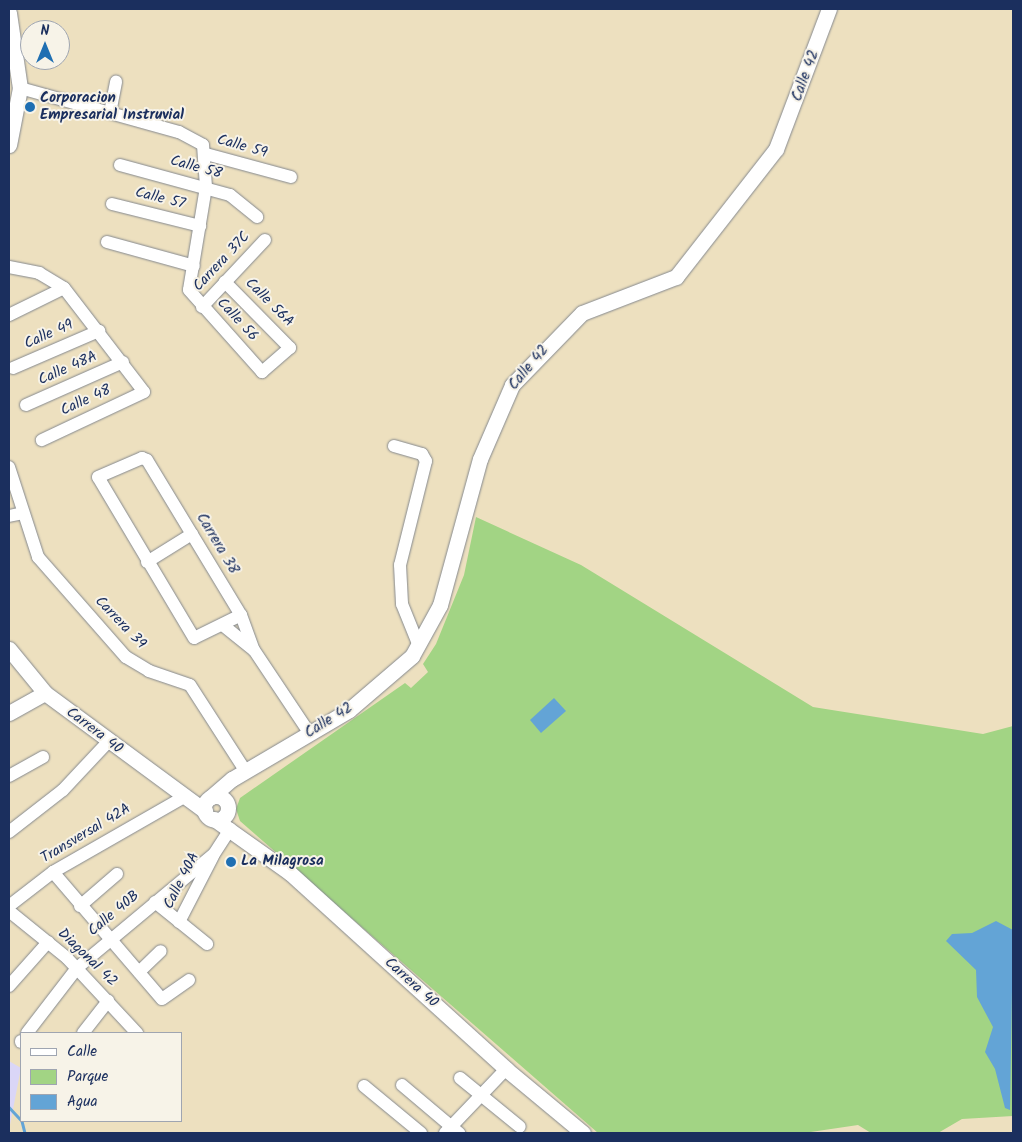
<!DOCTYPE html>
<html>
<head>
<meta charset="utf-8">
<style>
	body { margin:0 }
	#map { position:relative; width:1022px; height:1142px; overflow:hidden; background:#ede0bf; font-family:Kalam,sans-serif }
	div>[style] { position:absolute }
	.built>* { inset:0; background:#dad6f7 }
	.green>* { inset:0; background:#a2d484 }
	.water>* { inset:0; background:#63a4d6 }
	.stream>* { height:2.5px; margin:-1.25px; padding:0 1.25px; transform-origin:1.25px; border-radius:1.25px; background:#63a4d6 }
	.roads { filter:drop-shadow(0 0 1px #84888e) drop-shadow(0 0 1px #84888e) }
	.minor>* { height:12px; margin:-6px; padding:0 6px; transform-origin:6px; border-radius:6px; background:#fff }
	.major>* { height:15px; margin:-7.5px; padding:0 7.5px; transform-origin:7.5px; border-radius:7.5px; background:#fff }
	.major>.ring { margin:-7.5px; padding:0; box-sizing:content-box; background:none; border:15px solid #fff; border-radius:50% }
	.dots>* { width:14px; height:14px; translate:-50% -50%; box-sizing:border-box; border:2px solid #f7f3e8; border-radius:50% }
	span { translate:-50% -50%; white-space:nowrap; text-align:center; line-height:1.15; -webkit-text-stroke:4px #f7f3e8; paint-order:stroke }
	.street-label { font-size:15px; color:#1b2f5e }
	.poi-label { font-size:15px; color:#1b2f5e; font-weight:700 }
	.left { translate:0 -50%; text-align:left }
	.frame { position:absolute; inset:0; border:10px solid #1b2f5e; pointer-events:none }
	.legend { position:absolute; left:20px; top:1032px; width:162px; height:90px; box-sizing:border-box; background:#f7f3e8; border:1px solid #9fa5b1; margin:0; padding:6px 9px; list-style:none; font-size:15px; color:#1b2f5e }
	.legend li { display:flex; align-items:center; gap:10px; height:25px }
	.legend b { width:25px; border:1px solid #9fa5b1 }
	.north { position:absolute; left:20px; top:20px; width:50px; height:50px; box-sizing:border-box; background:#f7f3e8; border:1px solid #9fa5b1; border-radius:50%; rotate:0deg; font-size:14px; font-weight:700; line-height:20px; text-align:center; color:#1b2f5e }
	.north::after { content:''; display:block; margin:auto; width:18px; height:22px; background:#1f6fb2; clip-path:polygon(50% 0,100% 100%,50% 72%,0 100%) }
</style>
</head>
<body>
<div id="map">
	<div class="built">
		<div style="clip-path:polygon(9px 1061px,21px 1068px,9px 1130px)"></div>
	</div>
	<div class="green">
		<div style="clip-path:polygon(476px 517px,581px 565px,813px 707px,983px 734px,1013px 726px,1013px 1116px,962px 1119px,938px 1133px,871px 1133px,858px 1125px,804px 1133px,598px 1133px,240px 821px,236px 809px,240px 798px,405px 683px,411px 688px,428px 672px,423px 664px,436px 644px,464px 575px)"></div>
	</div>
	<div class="water">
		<div style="clip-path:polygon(554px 698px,566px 711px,541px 733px,530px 720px)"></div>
		<div style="clip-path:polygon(996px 921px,1013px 930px,1010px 1110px,1005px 1108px,995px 1069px,985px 1052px,993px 1027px,977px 997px,976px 970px,946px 941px,952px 934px,972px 933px)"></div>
	</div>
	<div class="stream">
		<div style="left:9px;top:1107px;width:18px;rotate:47deg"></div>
		<div style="left:22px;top:1121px;width:12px;rotate:76deg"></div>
	</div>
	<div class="roads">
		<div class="minor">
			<div style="left:20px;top:88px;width:165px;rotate:15.5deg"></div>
			<div style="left:179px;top:132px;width:27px;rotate:28deg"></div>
			<div style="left:203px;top:145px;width:42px;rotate:85.9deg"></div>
			<div style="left:206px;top:187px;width:104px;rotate:99.4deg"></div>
			<div style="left:189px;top:290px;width:110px;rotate:48.3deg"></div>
			<div style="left:262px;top:372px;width:37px;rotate:-41deg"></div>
			<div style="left:290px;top:348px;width:93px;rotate:-134.6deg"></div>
			<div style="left:110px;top:113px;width:32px;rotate:-79deg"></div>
			<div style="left:206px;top:154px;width:88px;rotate:15.1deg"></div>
			<div style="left:120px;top:165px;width:114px;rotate:15.3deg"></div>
			<div style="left:230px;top:195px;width:35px;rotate:39deg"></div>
			<div style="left:112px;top:204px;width:91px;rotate:14deg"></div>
			<div style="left:107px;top:242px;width:90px;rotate:15.4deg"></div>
			<div style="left:9px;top:267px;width:31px;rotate:11deg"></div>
			<div style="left:39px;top:273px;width:29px;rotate:31deg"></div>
			<div style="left:64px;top:288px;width:131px;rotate:52.4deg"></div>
			<div style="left:144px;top:392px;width:113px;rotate:154.8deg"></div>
			<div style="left:202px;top:307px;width:92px;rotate:-46.8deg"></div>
			<div style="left:9px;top:315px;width:61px;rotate:-26.1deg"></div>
			<div style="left:13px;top:368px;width:94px;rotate:-23.3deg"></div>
			<div style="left:26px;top:405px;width:106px;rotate:-23.9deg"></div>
			<div style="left:394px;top:446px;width:29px;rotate:16deg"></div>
			<div style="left:422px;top:454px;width:8px;rotate:60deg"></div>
			<div style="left:426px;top:461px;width:107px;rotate:104deg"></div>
			<div style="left:400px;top:565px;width:39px;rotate:87deg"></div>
			<div style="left:402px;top:604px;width:45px;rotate:68deg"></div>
			<div style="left:9px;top:467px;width:95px;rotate:72.1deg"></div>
			<div style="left:38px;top:557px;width:133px;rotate:48.7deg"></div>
			<div style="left:126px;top:657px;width:27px;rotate:31deg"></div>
			<div style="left:149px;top:671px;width:43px;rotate:18.9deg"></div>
			<div style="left:190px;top:685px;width:103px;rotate:57.2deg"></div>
			<div style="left:9px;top:516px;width:14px;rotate:-12deg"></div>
			<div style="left:147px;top:562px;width:53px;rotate:-31.9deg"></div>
			<div style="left:241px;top:615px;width:52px;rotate:153.9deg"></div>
			<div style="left:194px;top:638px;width:187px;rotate:-120.8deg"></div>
			<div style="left:98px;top:477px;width:48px;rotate:-23.4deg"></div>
			<div style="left:142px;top:458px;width:5px;rotate:22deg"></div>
			<div style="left:147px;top:460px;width:181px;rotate:58.8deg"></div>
			<div style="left:241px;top:615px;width:37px;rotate:70deg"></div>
			<div style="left:254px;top:650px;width:101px;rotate:56.3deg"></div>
			<div style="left:224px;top:626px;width:38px;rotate:39deg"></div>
			<div style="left:9px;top:776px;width:39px;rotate:-29deg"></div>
			<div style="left:9px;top:832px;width:68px;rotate:-37.9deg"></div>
			<div style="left:63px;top:790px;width:64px;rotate:-46.9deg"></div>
			<div style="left:53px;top:872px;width:167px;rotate:49.4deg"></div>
			<div style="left:162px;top:999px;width:33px;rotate:-35deg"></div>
			<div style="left:155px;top:902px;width:67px;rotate:38.9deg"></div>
			<div style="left:9px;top:906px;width:56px;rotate:-37.7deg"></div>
			<div style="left:53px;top:872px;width:151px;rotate:-29.8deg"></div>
			<div style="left:80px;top:906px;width:49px;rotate:-40.9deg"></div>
			<div style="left:9px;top:911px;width:75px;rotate:39deg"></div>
			<div style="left:67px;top:958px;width:103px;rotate:47deg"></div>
			<div style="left:179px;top:922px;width:74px;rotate:-62.7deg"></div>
			<div style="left:139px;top:972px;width:30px;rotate:-44deg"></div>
			<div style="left:9px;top:986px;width:59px;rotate:-48.4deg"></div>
			<div style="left:27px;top:1033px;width:82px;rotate:-52.4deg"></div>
			<div style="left:77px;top:968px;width:178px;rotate:-39.8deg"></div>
			<div style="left:214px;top:854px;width:30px;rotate:-57deg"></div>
			<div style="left:83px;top:1033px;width:41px;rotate:-52deg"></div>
			<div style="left:21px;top:1042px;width:1px;rotate:-90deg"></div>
			<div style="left:460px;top:1078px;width:77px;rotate:39.2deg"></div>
			<div style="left:402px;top:1085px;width:75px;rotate:40.1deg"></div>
			<div style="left:364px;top:1086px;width:74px;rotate:39.5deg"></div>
			<div style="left:445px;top:1133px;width:88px;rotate:-46.4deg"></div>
		</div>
		<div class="major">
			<div style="left:9px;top:13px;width:76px;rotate:81.7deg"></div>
			<div style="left:20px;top:88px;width:58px;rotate:100.9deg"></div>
			<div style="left:9px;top:649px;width:57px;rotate:50.7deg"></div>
			<div style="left:45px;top:693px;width:199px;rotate:36.4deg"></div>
			<div style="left:9px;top:713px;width:41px;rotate:-29.1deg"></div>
			<div class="ring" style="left:204px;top:796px;width:9px;height:9px"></div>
			<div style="left:211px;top:797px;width:28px;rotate:-41deg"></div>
			<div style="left:232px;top:779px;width:136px;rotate:-30.5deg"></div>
			<div style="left:349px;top:710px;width:83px;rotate:-40.6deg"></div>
			<div style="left:412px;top:656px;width:58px;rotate:-61.2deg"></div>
			<div style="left:440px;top:605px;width:151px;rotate:-74.7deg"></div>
			<div style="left:480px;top:459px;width:81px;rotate:-66.6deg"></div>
			<div style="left:512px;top:385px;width:100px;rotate:-45.8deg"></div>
			<div style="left:582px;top:313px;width:101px;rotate:-21deg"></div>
			<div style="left:676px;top:277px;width:162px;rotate:-52deg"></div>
			<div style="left:776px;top:149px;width:150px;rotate:-69.3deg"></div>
			<div style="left:214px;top:819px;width:93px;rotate:35.4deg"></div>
			<div style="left:290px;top:873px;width:292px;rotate:42.2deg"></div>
			<div style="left:506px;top:1069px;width:100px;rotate:39.7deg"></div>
		</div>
	</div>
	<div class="dots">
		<div style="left:30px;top:107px;background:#1f6fb2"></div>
		<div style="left:231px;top:862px;background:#1f6fb2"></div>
	</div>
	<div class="street-label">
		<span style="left:806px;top:76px;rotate:-70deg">Calle 42</span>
		<span style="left:242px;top:147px;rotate:16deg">Calle 59</span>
		<span style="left:196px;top:168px;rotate:15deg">Calle 58</span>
		<span style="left:160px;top:199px;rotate:14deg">Calle 57</span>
		<span style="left:222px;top:262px;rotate:-47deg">Carrera 37C</span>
		<span style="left:269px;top:303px;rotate:45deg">Calle 56A</span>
		<span style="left:237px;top:320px;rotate:47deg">Calle 56</span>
		<span style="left:49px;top:335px;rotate:-24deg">Calle 49</span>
		<span style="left:529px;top:368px;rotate:-50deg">Calle 42</span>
		<span style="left:68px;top:369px;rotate:-24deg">Calle 48A</span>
		<span style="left:86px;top:401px;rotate:-25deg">Calle 48</span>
		<span style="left:217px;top:544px;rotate:59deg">Carrera 38</span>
		<span style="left:120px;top:623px;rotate:46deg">Carrera 39</span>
		<span style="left:329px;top:721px;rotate:-32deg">Calle 42</span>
		<span style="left:94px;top:731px;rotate:37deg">Carrera 40</span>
		<span style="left:86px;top:834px;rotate:-31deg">Transversal 42A</span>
		<span style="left:182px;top:881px;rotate:-63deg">Calle 40A</span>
		<span style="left:114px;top:914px;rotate:-40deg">Calle 40B</span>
		<span style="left:87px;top:958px;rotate:44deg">Diagonal 42</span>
		<span style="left:411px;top:983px;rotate:42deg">Carrera 40</span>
	</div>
	<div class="poi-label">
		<span class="left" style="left:40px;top:107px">Corporacion<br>Empresarial Instruvial</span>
		<span class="left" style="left:241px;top:862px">La Milagrosa</span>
	</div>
	<div class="frame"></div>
	<ul class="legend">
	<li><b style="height:6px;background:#fff"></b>Calle</li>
	<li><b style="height:14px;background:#a2d484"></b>Parque</li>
	<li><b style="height:14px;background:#63a4d6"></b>Agua</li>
	</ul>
	<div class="north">N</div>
</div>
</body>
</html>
